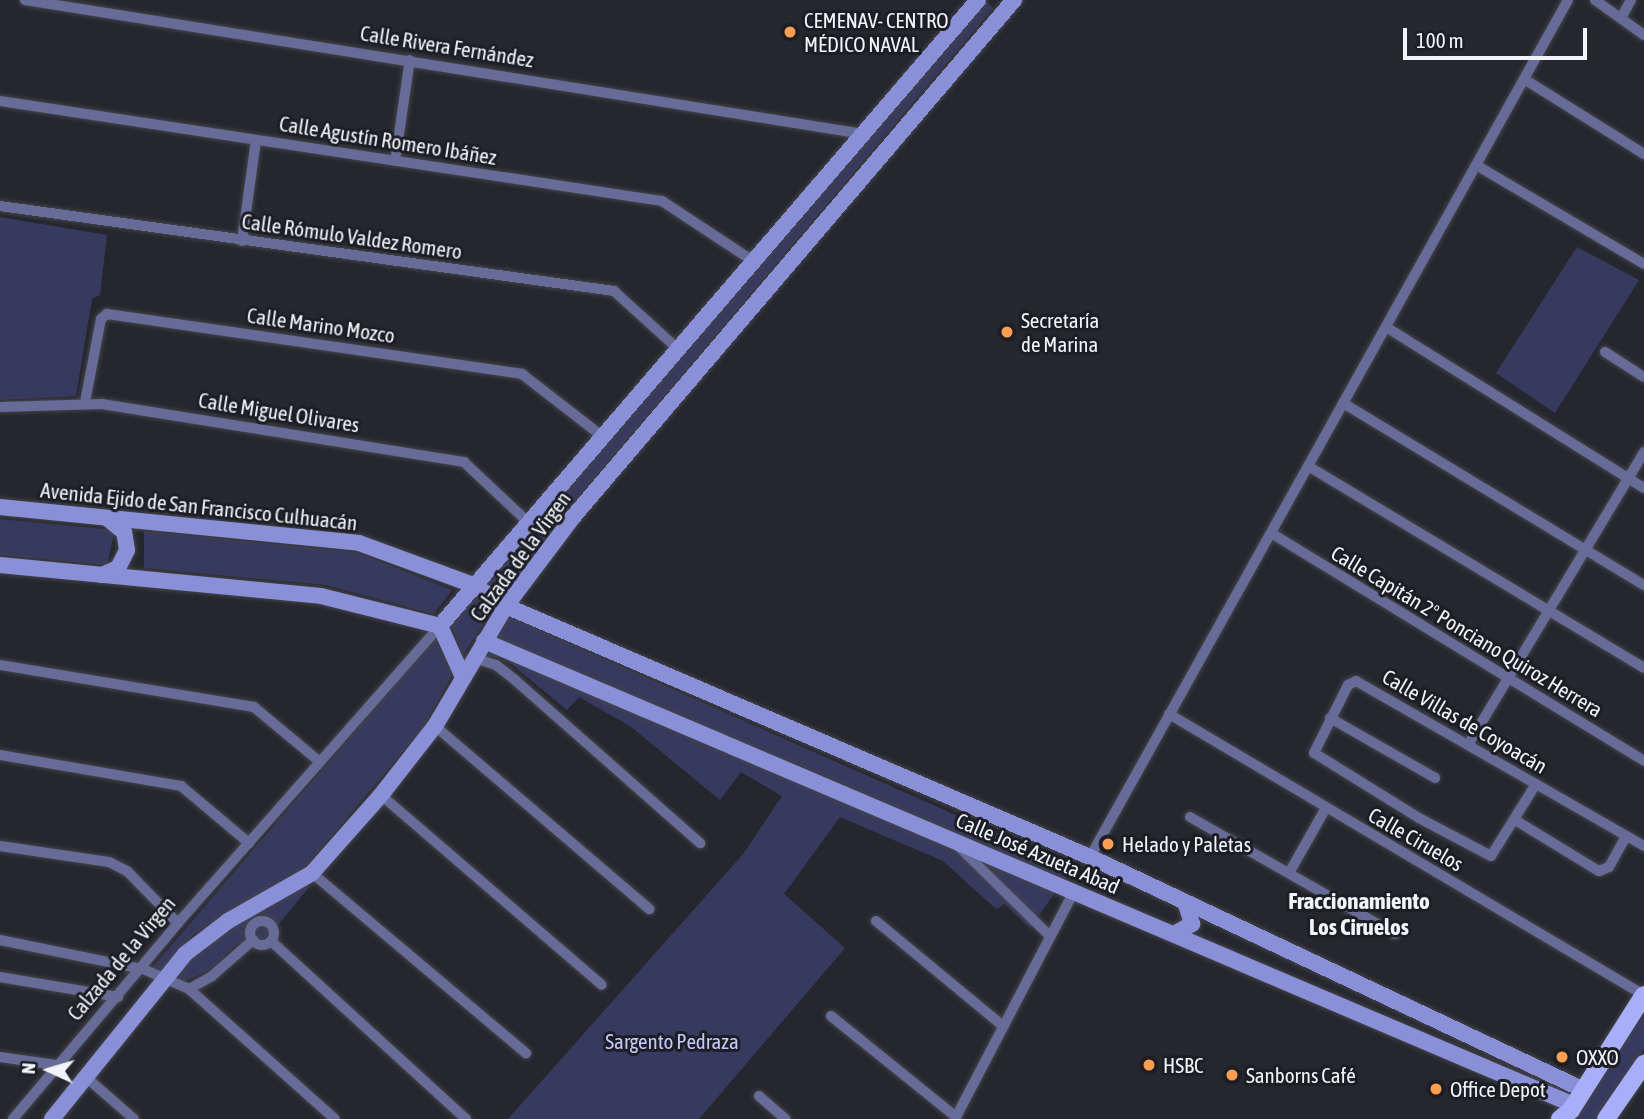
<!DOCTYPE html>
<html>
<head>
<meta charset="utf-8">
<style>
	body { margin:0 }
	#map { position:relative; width:1644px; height:1119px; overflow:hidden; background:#26272e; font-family:"Asap Condensed",sans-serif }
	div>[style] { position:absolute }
	.green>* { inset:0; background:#373a5f }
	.roads { filter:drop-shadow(0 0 2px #43444a) drop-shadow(0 0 2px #43444a) }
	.street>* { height:10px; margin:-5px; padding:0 5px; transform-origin:5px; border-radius:5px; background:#666b97 }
	.street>.ring { margin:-5px; padding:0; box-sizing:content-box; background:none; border:10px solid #666b97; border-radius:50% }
	.secondary>* { height:16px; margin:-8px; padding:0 8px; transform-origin:8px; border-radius:8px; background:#8a90d7 }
	.primary>* { height:18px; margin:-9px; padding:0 9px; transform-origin:9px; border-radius:9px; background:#a8aff8 }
	.dots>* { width:19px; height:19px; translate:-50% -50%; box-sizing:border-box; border:4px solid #1d1e25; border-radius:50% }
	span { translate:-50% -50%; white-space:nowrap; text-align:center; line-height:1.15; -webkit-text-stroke:6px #1d1e25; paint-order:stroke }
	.poi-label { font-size:21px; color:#f3f4f9 }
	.left { translate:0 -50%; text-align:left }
	.street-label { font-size:21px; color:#f3f4f9 }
	.park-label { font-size:21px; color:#c2c9fd }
	.neighbourhood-label { font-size:23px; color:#f3f4f9; font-weight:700 }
	.north { position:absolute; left:14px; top:1035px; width:70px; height:70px; -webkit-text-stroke:5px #1d1e25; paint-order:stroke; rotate:274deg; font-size:19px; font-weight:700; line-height:28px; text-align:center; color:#f3f4f9 }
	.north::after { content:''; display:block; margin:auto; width:24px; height:32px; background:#f3f4f9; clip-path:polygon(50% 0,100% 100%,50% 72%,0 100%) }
	.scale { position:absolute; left:1403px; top:28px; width:184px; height:32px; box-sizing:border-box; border:4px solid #f3f4f9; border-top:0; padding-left:9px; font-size:21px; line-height:24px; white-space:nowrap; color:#f3f4f9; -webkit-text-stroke:5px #1d1e25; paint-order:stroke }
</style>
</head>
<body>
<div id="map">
	<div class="green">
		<div style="clip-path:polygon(986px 1px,993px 8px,564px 514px,504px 595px,484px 583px)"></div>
		<div style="clip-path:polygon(0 217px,107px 235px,100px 295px,92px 299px,76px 396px,0 400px)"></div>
		<div style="clip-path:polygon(1577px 247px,1639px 280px,1555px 413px,1496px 373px)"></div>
		<div style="clip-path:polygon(0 519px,115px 530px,107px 565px,0 555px)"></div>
		<div style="clip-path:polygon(144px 531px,356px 552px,452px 590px,434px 614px,326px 585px,144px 568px)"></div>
		<div style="clip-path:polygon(473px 596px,493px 609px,463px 655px,451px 626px)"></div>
		<div style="clip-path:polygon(510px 617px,1073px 867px,1030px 928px,1005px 904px,996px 909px,943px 861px,840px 817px,784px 894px,845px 948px,699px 1119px,508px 1119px,744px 853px,782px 796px,741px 772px,720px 800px,630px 726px,579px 697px,567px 710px,504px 658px,487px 656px)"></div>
		<div style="clip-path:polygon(435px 638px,452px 675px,423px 728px,306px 866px,194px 934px,157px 977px,150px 970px)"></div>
		<div style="clip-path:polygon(306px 884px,310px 886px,268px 937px,236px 945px,210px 970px,180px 983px,172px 978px,219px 935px)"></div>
		<div style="clip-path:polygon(1644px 1013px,1644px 1049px,1609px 1106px,1595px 1119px,1574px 1119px)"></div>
	</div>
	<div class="roads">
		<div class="street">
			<div style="left:25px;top:0;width:849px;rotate:9.08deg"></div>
			<div style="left:1595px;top:0;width:60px;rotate:35.5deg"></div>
			<div style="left:1621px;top:18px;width:21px;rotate:-61deg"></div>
			<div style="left:1524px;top:79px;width:142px;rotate:32deg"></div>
			<div style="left:0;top:101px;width:670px;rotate:8.59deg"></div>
			<div style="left:662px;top:201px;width:109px;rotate:33.4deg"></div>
			<div style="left:395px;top:161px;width:102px;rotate:-81.6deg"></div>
			<div style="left:1476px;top:165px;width:195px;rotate:30.5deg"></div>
			<div style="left:0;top:206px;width:620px;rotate:7.88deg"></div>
			<div style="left:614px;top:291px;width:86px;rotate:42.2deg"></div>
			<div style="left:242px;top:241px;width:102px;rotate:-82.1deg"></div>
			<div style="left:1386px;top:327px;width:304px;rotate:32deg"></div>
			<div style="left:1605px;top:352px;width:46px;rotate:32.7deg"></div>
			<div style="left:85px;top:402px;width:85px;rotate:-79.1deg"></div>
			<div style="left:101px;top:319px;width:8px;rotate:-40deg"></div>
			<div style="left:107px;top:314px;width:419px;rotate:8.2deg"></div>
			<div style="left:522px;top:374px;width:101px;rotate:37.8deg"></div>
			<div style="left:1343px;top:403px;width:352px;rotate:31.2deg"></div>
			<div style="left:0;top:407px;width:102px;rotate:-1.7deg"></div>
			<div style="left:102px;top:404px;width:367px;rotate:9.1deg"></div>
			<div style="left:464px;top:462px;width:88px;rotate:43.2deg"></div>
			<div style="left:1308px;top:466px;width:392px;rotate:31deg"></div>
			<div style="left:1271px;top:533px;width:437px;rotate:31.4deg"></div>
			<div style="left:474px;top:658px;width:23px;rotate:18deg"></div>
			<div style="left:496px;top:665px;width:24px;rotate:38deg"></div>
			<div style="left:515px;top:680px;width:247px;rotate:41.4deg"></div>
			<div style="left:0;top:665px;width:257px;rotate:9.4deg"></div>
			<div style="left:254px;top:707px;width:86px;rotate:39.8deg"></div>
			<div style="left:1169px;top:714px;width:552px;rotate:30.61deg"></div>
			<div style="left:1330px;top:718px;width:121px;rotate:29.7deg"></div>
			<div style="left:435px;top:726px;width:282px;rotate:40.5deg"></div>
			<div style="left:1468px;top:745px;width:342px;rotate:-59deg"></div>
			<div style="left:0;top:755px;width:184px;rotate:9.7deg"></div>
			<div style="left:181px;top:786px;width:89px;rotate:40deg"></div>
			<div style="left:1536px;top:784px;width:85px;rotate:122deg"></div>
			<div style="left:1491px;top:856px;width:81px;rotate:-152.2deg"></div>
			<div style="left:1419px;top:818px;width:123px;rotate:-148.2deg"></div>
			<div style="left:1314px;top:753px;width:76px;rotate:-63.4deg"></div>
			<div style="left:1348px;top:685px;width:9px;rotate:-27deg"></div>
			<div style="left:1356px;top:681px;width:332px;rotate:29.8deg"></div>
			<div style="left:381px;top:795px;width:291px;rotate:40.7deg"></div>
			<div style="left:1190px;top:817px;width:236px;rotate:29.7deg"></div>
			<div style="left:1515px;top:820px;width:98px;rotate:31.3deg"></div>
			<div style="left:1599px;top:871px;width:11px;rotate:-22deg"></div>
			<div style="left:1609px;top:867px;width:35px;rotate:-61deg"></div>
			<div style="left:0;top:846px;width:110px;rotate:8.4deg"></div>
			<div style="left:109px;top:862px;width:20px;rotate:27deg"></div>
			<div style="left:127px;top:871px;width:73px;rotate:45.6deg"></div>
			<div style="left:959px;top:847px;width:127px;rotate:44.4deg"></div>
			<div style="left:1090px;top:857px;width:981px;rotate:-60.85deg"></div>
			<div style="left:312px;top:873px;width:280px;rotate:40.1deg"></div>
			<div style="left:1289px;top:873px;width:75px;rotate:-60.4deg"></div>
			<div style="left:876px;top:921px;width:165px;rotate:39.6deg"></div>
			<div class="ring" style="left:250px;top:921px;width:14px;height:14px"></div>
			<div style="left:0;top:940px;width:146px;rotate:11.5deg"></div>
			<div style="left:143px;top:969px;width:50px;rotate:23.5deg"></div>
			<div style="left:189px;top:989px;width:195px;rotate:41.7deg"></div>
			<div style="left:271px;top:941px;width:264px;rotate:42.4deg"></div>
			<div style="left:0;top:977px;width:120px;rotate:9.6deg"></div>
			<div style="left:189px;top:989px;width:26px;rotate:-29deg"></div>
			<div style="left:212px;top:976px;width:55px;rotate:-41.3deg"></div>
			<div style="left:831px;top:1016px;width:161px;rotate:38.9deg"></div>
			<div style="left:0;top:1057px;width:57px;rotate:8.1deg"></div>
			<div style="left:87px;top:1078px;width:62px;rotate:41.1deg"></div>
			<div style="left:759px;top:1096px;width:35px;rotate:41deg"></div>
			<div style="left:13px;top:1119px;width:256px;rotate:-49.9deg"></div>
			<div style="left:178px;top:923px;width:396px;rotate:-48.6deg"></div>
			<div style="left:955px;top:1119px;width:257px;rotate:-62.4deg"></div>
		</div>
		<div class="secondary">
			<div style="left:0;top:507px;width:361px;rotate:5.7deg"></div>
			<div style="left:359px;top:543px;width:121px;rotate:20.2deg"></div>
			<div style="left:473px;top:585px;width:39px;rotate:32deg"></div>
			<div style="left:506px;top:606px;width:636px;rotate:23.26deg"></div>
			<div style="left:1090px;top:857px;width:546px;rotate:25.25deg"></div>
			<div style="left:0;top:565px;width:322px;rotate:5.5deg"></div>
			<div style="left:321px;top:596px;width:123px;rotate:14.1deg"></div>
			<div style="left:102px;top:575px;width:17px;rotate:-24deg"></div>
			<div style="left:118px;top:568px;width:20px;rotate:-63deg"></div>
			<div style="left:127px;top:550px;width:18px;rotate:-99deg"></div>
			<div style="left:124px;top:532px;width:22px;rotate:-141deg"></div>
			<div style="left:440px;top:626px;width:825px;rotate:-49.32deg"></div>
			<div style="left:440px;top:626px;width:54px;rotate:65.8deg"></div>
			<div style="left:484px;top:641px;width:1185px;rotate:23.06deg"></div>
			<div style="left:1174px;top:934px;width:21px;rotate:-29deg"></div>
			<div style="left:1192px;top:924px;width:21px;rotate:-107deg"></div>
			<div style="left:52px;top:1119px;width:212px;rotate:-51.1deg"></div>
			<div style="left:185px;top:954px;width:54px;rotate:-37.5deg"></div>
			<div style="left:228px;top:921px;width:97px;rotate:-29.7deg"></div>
			<div style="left:312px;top:873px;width:104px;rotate:-48.5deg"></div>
			<div style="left:381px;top:795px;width:88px;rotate:-52deg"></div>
			<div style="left:435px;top:726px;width:139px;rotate:-59.4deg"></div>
			<div style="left:506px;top:606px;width:111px;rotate:-53deg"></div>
			<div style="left:573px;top:517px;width:680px;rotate:-49.54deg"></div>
		</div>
		<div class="primary">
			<div style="left:1560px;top:1119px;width:14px;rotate:-39deg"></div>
			<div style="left:1571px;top:1110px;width:136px;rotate:-57.6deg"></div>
			<div style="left:1606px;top:1119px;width:67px;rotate:-55.4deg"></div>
		</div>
	</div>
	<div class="dots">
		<div style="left:790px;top:32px;background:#fb9e50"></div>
		<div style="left:1007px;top:332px;background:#fb9e50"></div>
		<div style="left:1108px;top:844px;background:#fb9e50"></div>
		<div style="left:1562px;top:1057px;background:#fb9e50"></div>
		<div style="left:1149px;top:1065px;background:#fb9e50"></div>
		<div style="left:1232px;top:1075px;background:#fb9e50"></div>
		<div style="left:1436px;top:1089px;background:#fb9e50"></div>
	</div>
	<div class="poi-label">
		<span class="left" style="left:804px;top:32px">CEMENAV- CENTRO<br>MÉDICO NAVAL</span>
		<span class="left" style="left:1021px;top:332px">Secretaría<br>de Marina</span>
		<span class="left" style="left:1122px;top:844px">Helado y Paletas</span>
		<span class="left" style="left:1576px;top:1057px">OXXO</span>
		<span class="left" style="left:1163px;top:1065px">HSBC</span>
		<span class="left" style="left:1246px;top:1075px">Sanborns Café</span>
		<span class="left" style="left:1450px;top:1089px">Office Depot</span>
	</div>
	<div class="street-label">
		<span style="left:447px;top:46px;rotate:9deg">Calle Rivera Fernández</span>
		<span style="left:388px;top:140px;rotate:9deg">Calle Agustín Romero Ibáñez</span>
		<span style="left:352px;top:236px;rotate:8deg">Calle Rómulo Valdez Romero</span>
		<span style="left:321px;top:325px;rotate:8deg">Calle Marino Mozco</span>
		<span style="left:279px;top:412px;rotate:9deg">Calle Miguel Olivares</span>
		<span style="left:199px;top:506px;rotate:6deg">Avenida Ejido de San Francisco Culhuacán</span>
		<span style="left:520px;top:556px;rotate:-54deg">Calzada de la Virgen</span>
		<span style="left:1467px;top:631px;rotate:31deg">Calle Capitán 2º Ponciano Quiroz Herrera</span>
		<span style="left:1465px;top:721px;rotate:30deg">Calle Villas de Coyoacán</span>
		<span style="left:1416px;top:839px;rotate:30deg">Calle Ciruelos</span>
		<span style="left:1038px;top:853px;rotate:23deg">Calle José Azueta Abad</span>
		<span style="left:121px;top:958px;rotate:-50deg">Calzada de la Virgen</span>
	</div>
	<div class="park-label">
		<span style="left:672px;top:1041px">Sargento Pedraza</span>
	</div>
	<div class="neighbourhood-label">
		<span style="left:1359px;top:914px">Fraccionamiento<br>Los Ciruelos</span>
	</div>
	<div class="north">N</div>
	<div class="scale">100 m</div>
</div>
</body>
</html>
